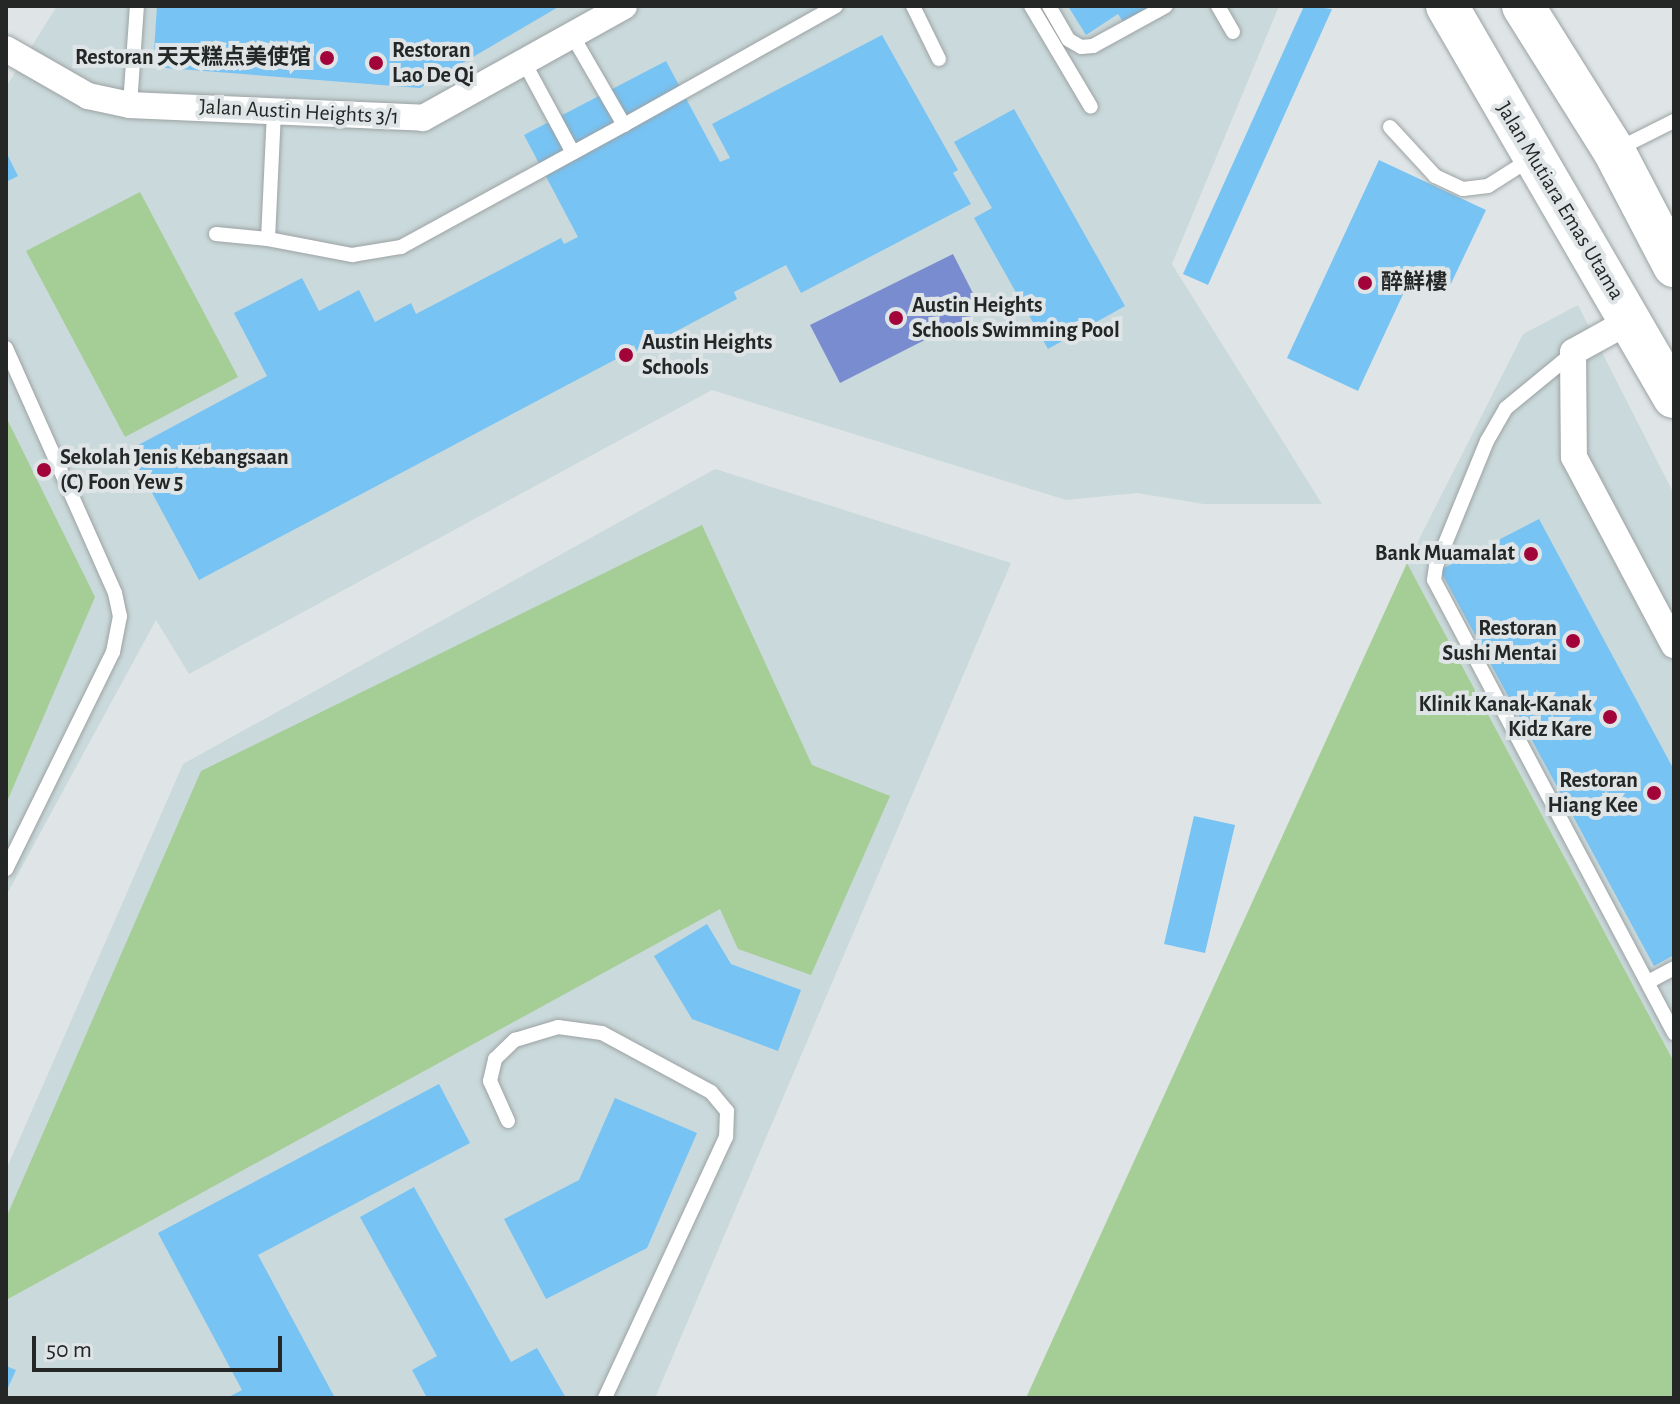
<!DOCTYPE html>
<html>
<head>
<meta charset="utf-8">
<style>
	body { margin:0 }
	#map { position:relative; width:1680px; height:1404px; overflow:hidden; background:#dfe5e6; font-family:"Alegreya Sans","Noto Sans SC",sans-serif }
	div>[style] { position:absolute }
	.built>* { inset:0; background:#cad9db }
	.green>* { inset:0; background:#a5cd96 }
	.water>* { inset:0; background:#7a8cd0 }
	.building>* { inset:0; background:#77c3f4 }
	.roads { filter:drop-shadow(0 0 2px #9ca2a3) drop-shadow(0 0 2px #9ca2a3) }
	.service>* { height:14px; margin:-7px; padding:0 7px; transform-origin:7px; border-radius:7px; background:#fff }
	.minor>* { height:26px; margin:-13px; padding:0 13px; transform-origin:13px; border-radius:13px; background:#fff }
	.primary>* { height:42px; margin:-21px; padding:0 21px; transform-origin:21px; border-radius:21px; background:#fff }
	.dots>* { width:22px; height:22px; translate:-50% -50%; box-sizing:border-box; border:4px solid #dfe5e6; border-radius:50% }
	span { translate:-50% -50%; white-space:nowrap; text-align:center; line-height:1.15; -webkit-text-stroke:8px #dfe5e6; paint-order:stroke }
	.poi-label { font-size:22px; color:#252727; font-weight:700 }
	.left { translate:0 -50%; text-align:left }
	.right { translate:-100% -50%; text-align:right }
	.street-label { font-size:22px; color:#252727 }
	.frame { position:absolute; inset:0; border:8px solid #252727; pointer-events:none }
	.scale { position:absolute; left:32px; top:1336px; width:250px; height:36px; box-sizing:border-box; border:4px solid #252727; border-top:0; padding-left:10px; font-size:24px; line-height:28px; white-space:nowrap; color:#252727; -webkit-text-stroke:6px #dfe5e6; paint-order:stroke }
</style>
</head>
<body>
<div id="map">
	<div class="built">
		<div style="clip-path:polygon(57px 6px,1279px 6px,1172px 264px,1322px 504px,1204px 504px,1137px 493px,1066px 500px,712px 390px,189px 674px,156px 620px,6px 896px,6px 87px)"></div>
		<div style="clip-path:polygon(1578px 305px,1674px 494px,1674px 1062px,1407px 563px,1523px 334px)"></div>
		<div style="clip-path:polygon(715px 469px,1011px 563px,655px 1398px,6px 1398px,6px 1170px,183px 764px)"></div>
	</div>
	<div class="green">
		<div style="clip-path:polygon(140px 192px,238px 377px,125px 437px,26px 251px)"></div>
		<div style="clip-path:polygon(6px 417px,95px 597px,6px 804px)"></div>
		<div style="clip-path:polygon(702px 525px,812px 765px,890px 796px,811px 975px,738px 949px,720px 909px,6px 1300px,6px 1218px,201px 771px)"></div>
		<div style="clip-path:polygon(1407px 563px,1674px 1062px,1674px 1398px,1026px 1398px)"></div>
	</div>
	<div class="water">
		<div style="clip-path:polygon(953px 254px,982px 311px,840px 383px,810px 325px)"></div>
	</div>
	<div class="building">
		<div style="clip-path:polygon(157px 6px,560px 6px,420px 88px,153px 67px)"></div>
		<div style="clip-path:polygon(1068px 6px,1152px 6px,1124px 23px,1118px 14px,1086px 35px)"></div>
		<div style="clip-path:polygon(1304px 6px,1332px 9px,1208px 285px,1183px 274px)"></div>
		<div style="clip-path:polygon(882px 35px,958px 170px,953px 173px,971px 204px,801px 293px,786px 265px,734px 292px,737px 299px,637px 352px,634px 345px,620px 352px,622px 356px,199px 580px,129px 450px,267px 376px,234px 313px,302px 278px,319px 311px,359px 290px,375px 322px,411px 303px,416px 314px,561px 238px,564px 244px,578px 237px,524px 135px,666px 61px,720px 162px,730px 158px,712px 124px)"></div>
		<div style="clip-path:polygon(1014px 109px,1125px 306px,1048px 349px,974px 218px,992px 208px,954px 142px)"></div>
		<div style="clip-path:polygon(6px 152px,18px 176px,6px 182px)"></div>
		<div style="clip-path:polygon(1379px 160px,1486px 210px,1447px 292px,1412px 275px,1358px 391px,1287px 358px)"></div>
		<div style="clip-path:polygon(1539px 519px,1674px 770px,1674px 955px,1654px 966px,1440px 570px)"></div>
		<div style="clip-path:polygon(1194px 816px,1235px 825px,1205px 953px,1164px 944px)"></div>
		<div style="clip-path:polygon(707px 924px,731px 964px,801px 990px,778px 1051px,692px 1019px,654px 956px)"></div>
		<div style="clip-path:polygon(439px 1084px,470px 1143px,258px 1255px,335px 1398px,227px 1398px,242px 1390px,158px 1233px)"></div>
		<div style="clip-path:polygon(615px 1098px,697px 1133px,647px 1248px,546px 1299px,504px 1219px,579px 1180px)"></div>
		<div style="clip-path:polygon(414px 1187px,511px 1362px,537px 1348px,566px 1398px,427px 1398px,412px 1370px,437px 1356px,360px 1217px)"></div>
		<div style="clip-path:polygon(6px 1366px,16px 1370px,6px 1392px)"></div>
	</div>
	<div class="roads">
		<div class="service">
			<div style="left:913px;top:6px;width:59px;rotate:63.9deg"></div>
			<div style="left:1031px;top:6px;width:117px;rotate:59.3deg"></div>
			<div style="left:1049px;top:6px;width:39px;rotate:60deg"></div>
			<div style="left:1069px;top:40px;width:14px;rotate:30deg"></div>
			<div style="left:1081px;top:47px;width:12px;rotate:-5deg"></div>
			<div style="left:1093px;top:46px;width:83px;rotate:-28.7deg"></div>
			<div style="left:1218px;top:6px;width:30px;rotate:60deg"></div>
			<div style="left:572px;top:35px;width:104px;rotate:60deg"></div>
			<div style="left:624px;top:125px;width:243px;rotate:-29.3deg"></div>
			<div style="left:524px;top:62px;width:103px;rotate:61.7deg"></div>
			<div style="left:130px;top:105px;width:99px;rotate:-86deg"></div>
			<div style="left:1390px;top:127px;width:67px;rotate:47.4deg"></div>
			<div style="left:1435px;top:176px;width:31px;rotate:25deg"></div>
			<div style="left:1463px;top:189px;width:25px;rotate:-7deg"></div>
			<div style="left:1488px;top:186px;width:52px;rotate:-32.5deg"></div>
			<div style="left:1618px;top:149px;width:63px;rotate:-26.6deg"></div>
			<div style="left:216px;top:234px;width:52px;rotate:5.5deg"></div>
			<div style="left:268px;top:239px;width:86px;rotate:10.8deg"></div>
			<div style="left:352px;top:255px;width:50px;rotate:-9.3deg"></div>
			<div style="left:401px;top:247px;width:254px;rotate:-28.7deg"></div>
			<div style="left:268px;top:239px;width:128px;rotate:-87.3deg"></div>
			<div style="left:6px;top:348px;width:268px;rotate:66deg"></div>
			<div style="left:115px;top:593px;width:24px;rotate:78deg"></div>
			<div style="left:120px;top:616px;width:37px;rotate:101deg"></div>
			<div style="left:113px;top:652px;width:242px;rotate:116.2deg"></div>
			<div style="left:1573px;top:353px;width:87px;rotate:140.6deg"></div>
			<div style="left:1506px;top:408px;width:38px;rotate:120deg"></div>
			<div style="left:1487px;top:441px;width:135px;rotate:112.2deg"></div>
			<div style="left:1436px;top:566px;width:14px;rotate:98deg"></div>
			<div style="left:1434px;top:580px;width:513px;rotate:62.09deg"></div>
			<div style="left:1648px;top:982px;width:30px;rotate:-28deg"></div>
			<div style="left:508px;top:1121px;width:44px;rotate:-114.2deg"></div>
			<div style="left:490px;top:1081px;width:23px;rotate:-77deg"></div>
			<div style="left:495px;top:1059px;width:28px;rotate:-44deg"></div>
			<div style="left:515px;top:1040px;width:45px;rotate:-16.8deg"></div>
			<div style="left:558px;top:1027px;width:44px;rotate:7.8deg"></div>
			<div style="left:602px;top:1033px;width:124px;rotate:28.4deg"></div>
			<div style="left:711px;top:1092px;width:25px;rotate:50deg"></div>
			<div style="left:727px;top:1111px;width:26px;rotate:92deg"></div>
			<div style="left:726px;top:1137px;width:288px;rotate:114.9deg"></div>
		</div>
		<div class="minor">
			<div style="left:6px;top:49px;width:95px;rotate:29.8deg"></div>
			<div style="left:88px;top:96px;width:43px;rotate:12.1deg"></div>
			<div style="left:130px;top:105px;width:293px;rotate:2.5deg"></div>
			<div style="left:423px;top:118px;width:230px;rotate:-29.1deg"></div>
			<div style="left:1631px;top:320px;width:66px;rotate:151.1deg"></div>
			<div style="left:1573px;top:352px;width:105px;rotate:89.5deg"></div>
			<div style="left:1574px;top:457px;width:213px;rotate:62deg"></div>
		</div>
		<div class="primary">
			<div style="left:1447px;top:6px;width:452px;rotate:59.9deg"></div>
			<div style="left:1523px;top:6px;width:171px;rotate:57.9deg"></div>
			<div style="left:1614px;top:151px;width:130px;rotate:62.4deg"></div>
		</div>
	</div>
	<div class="dots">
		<div style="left:327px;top:58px;background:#a2043a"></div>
		<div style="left:376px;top:63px;background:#a2043a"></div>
		<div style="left:1365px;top:283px;background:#a2043a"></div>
		<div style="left:896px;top:318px;background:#a2043a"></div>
		<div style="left:626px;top:355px;background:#a2043a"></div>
		<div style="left:44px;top:470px;background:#a2043a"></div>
		<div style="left:1531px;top:554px;background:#a2043a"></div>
		<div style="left:1573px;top:641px;background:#a2043a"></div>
		<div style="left:1610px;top:717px;background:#a2043a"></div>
		<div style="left:1654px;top:793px;background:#a2043a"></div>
	</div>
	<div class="poi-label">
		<span class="left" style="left:392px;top:63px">Restoran<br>Lao De Qi</span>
		<span class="right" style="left:311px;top:58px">Restoran 天天糕点美使馆</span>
		<span class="left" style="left:1381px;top:283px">醉鮮樓</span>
		<span class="left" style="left:912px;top:318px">Austin Heights<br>Schools Swimming Pool</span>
		<span class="left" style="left:642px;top:355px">Austin Heights<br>Schools</span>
		<span class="left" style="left:60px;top:470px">Sekolah Jenis Kebangsaan<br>(C) Foon Yew 5</span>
		<span class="right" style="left:1515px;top:554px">Bank Muamalat</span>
		<span class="right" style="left:1557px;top:641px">Restoran<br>Sushi Mentai</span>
		<span class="right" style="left:1592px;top:717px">Klinik Kanak-Kanak<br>Kidz Kare</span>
		<span class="right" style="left:1638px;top:793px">Restoran<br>Hiang Kee</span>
	</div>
	<div class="street-label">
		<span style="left:299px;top:112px;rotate:3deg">Jalan Austin Heights 3/1</span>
		<span style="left:1560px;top:201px;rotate:59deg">Jalan Mutiara Emas Utama</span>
	</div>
	<div class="frame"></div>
	<div class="scale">50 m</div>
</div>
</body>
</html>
